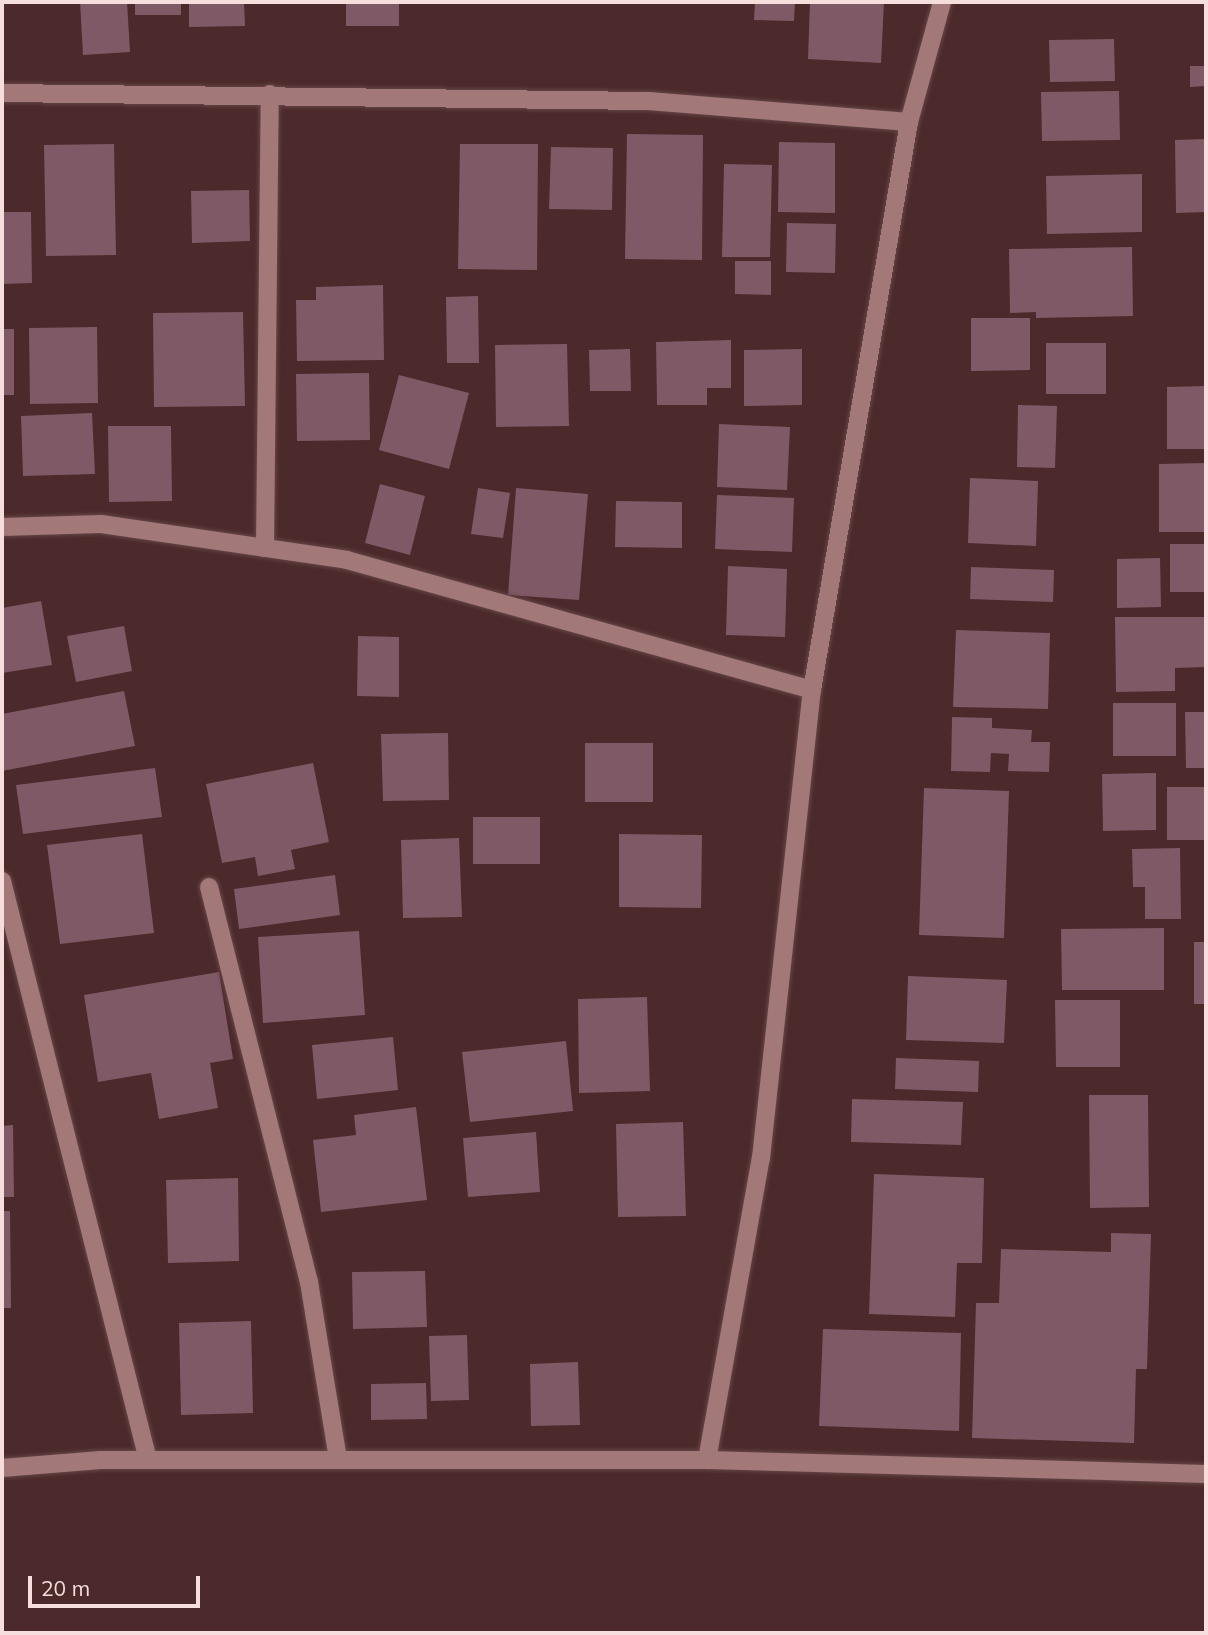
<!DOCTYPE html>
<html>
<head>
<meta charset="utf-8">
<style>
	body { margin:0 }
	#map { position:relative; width:1208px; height:1635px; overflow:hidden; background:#4c292a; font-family:Mulish,sans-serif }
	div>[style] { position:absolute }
	.building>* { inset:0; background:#7f5966 }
	.roads { filter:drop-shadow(0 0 2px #644648) drop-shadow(0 0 2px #644648) }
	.street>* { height:18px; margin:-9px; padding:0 9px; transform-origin:9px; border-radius:9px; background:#a27878 }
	span { translate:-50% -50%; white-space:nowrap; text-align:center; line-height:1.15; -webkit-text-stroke:5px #4c292a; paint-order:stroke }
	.frame { position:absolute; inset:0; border:4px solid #f6dedd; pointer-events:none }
	.scale { position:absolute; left:28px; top:1576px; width:172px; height:32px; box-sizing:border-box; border:4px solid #f6dedd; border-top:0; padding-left:9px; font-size:21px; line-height:24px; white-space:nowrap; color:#f6dedd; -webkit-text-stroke:5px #4c292a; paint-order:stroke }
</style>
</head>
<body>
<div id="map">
	<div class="building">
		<div style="clip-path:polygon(80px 2px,127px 2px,130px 52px,83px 55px)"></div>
		<div style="clip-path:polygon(135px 2px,181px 2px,181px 15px,135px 15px)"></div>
		<div style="clip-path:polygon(189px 2px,244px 2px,245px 26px,189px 27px)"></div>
		<div style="clip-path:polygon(346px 2px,399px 2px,399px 26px,346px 26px)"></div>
		<div style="clip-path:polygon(755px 2px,795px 2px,794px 21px,754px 20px)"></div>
		<div style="clip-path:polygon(810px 2px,884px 2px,881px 63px,808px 59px)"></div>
		<div style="clip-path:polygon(1114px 39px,1115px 81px,1050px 82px,1049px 40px)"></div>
		<div style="clip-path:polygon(1190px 66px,1206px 66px,1206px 86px,1190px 87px)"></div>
		<div style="clip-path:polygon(1119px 91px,1120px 140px,1042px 141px,1041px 92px)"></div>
		<div style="clip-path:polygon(627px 134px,703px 135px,702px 260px,625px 259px)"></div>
		<div style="clip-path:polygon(1206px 139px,1206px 212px,1176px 213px,1175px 140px)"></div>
		<div style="clip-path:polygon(779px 142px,835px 143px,835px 213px,778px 212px)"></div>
		<div style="clip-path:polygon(114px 144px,116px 255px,46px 256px,44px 145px)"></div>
		<div style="clip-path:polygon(460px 144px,538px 144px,537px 270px,458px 269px)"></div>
		<div style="clip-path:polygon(551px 147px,613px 148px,612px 210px,549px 209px)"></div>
		<div style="clip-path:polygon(724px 164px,772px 165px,770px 257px,722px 257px)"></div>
		<div style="clip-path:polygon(1142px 174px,1142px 232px,1047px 234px,1046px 176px)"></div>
		<div style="clip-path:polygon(249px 190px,250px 241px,192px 243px,191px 191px)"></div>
		<div style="clip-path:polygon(2px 212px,31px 212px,32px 283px,2px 284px)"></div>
		<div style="clip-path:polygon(787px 223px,836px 224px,835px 273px,786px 272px)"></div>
		<div style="clip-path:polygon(1132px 247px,1133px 316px,1036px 318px,1036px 312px,1010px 313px,1009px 249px)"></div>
		<div style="clip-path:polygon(735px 261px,771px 261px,771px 295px,735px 294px)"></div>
		<div style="clip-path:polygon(383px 285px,384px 360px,297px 361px,296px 300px,316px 300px,316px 287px)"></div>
		<div style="clip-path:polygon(478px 296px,479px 363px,447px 363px,446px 297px)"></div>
		<div style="clip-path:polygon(243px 312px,245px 406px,154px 407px,153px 313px)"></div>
		<div style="clip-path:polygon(971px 318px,1030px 318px,1030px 370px,971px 371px)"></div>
		<div style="clip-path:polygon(97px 327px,98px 403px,30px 404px,29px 328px)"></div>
		<div style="clip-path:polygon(2px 329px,14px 329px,14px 395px,2px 395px)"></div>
		<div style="clip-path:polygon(731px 340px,731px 388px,707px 388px,707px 405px,657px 405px,656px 342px)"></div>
		<div style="clip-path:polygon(1046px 343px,1106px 343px,1106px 394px,1046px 394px)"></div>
		<div style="clip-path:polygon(567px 344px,569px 426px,496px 427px,495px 345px)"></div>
		<div style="clip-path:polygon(630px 349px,631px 391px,590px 391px,589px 350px)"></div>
		<div style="clip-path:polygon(802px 349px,802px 405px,744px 406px,744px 350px)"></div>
		<div style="clip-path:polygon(369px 373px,370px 440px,297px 441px,296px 374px)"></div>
		<div style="clip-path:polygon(399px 375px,469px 393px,449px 469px,379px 450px)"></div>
		<div style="clip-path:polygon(1206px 386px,1206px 449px,1167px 449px,1167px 387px)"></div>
		<div style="clip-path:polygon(1018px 405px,1057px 406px,1055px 468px,1017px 467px)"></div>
		<div style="clip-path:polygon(92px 413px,95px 474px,23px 476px,21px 416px)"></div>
		<div style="clip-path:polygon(719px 424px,790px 427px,787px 490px,717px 487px)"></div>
		<div style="clip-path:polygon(108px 426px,171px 426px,172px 501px,109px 502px)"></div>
		<div style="clip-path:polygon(1206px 463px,1206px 532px,1159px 532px,1159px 464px)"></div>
		<div style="clip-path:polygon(970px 478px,1038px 481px,1036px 546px,968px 543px)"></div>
		<div style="clip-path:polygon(380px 484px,425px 496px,410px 555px,365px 543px)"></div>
		<div style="clip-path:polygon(478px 488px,510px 493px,503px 538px,471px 534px)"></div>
		<div style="clip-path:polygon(516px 488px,588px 494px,579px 600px,508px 595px)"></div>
		<div style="clip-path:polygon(717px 495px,794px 498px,792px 552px,715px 549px)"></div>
		<div style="clip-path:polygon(616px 501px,682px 502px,682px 548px,615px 547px)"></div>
		<div style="clip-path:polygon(1170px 544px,1205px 544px,1205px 592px,1170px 592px)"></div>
		<div style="clip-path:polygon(1160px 558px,1161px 607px,1117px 608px,1117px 559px)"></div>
		<div style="clip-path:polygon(728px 566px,787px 569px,785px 637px,726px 635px)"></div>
		<div style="clip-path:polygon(971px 567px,1054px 570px,1053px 602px,970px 599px)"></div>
		<div style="clip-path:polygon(41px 601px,52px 665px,2px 673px,2px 608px)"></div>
		<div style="clip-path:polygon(1115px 617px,1206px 617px,1206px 667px,1175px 668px,1175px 691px,1116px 692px)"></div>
		<div style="clip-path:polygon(124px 626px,132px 671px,76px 682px,67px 636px)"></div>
		<div style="clip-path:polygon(956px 630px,1050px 633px,1048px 709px,953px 707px)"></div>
		<div style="clip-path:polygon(358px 636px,399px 637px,399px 697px,357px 696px)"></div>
		<div style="clip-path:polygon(124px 691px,135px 746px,2px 771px,2px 714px)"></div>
		<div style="clip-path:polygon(1113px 703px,1176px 703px,1176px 756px,1113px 756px)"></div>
		<div style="clip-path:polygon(1185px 712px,1206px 712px,1206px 768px,1186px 768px)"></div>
		<div style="clip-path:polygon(952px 717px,992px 718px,992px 728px,1032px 730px,1031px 742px,1050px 742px,1049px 772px,1008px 771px,1009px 754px,991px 753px,990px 772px,951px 771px)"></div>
		<div style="clip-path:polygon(448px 733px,449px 800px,383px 801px,381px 734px)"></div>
		<div style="clip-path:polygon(585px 743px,653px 743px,653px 802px,585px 802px)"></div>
		<div style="clip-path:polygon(313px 763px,329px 842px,291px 850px,295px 869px,258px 876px,255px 857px,222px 863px,206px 784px)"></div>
		<div style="clip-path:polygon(155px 768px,162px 817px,23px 834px,16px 785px)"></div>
		<div style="clip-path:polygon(1156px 773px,1156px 830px,1103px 831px,1102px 774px)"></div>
		<div style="clip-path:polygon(1167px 787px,1206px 787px,1206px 840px,1167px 840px)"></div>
		<div style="clip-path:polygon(924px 788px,1009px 791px,1004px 938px,919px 935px)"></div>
		<div style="clip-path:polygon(473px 817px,540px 817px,540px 864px,473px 864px)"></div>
		<div style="clip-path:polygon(142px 834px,154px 933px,60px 944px,47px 845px)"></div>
		<div style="clip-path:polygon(619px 834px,702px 835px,701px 908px,619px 907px)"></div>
		<div style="clip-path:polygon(459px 838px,462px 917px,403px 918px,401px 840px)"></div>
		<div style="clip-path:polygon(1180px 848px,1181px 919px,1145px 919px,1145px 887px,1133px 887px,1132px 849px)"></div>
		<div style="clip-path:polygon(335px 875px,340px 915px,239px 929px,234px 889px)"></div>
		<div style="clip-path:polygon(1164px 928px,1164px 990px,1062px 990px,1061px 929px)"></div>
		<div style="clip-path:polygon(359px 931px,365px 1015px,263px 1023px,258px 937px)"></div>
		<div style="clip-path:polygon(1194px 942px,1206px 942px,1206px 1004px,1194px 1004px)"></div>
		<div style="clip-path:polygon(219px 972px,233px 1059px,210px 1063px,218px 1108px,159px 1119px,151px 1073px,98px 1082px,84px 995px)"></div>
		<div style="clip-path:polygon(908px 976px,1007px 980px,1004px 1043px,906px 1040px)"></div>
		<div style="clip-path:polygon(647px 997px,650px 1091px,579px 1093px,578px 999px)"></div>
		<div style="clip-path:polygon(1055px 1000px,1120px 1000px,1120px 1067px,1056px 1067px)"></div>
		<div style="clip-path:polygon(393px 1037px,398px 1090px,317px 1099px,312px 1045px)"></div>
		<div style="clip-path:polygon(566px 1041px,573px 1111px,470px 1122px,462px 1052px)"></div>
		<div style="clip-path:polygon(896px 1058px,979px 1061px,978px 1092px,895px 1089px)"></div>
		<div style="clip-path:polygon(1089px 1095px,1148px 1095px,1149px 1207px,1090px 1208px)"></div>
		<div style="clip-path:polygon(852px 1099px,963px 1102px,961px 1145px,851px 1142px)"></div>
		<div style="clip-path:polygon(416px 1107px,427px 1200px,321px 1212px,313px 1140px,356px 1135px,354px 1115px)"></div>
		<div style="clip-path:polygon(683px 1122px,686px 1216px,618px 1217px,616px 1124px)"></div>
		<div style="clip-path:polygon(13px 1125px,14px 1197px,2px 1197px,2px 1126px)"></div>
		<div style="clip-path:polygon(536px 1132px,540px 1192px,468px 1197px,463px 1138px)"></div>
		<div style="clip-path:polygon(874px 1174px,984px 1178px,982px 1263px,957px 1263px,955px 1317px,869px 1314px)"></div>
		<div style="clip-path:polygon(238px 1178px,239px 1261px,168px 1263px,166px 1180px)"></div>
		<div style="clip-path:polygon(2px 1211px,10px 1211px,11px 1308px,2px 1308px)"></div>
		<div style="clip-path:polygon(1111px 1233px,1151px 1234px,1147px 1369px,1136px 1369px,1134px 1443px,972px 1438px,976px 1303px,999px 1303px,1001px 1249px,1111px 1252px)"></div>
		<div style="clip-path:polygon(425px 1271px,427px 1327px,353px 1329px,352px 1272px)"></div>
		<div style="clip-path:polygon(251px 1321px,253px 1413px,181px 1415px,179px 1323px)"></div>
		<div style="clip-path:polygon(823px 1329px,961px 1333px,959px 1431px,819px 1426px)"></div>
		<div style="clip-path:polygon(467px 1335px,469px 1400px,431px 1401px,429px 1336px)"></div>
		<div style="clip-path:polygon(578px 1362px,580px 1425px,531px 1426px,530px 1364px)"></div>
		<div style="clip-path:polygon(426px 1383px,427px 1419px,371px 1420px,371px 1384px)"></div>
	</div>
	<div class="roads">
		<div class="street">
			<div style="left:2px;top:93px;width:646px;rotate:0.71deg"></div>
			<div style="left:648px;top:101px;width:262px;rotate:4.6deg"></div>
			<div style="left:2px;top:527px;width:99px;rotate:-1.7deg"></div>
			<div style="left:101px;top:524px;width:249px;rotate:8.3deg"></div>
			<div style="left:347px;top:560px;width:483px;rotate:15.6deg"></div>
			<div style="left:265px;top:548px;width:454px;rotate:-89.4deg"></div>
			<div style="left:2px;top:881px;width:597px;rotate:75.85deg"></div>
			<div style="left:209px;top:887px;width:407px;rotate:75.8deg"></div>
			<div style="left:309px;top:1282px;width:180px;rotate:80.7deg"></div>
			<div style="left:707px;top:1460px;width:307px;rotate:-79.9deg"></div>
			<div style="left:761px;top:1158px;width:471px;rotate:-83.8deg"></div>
			<div style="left:812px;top:690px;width:576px;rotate:-80.31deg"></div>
			<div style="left:909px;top:122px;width:124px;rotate:-74.6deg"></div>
			<div style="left:2px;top:1468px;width:99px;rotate:-4.6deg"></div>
			<div style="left:101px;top:1460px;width:606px"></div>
			<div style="left:707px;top:1460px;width:499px;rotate:1.6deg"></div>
		</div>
	</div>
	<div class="frame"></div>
	<div class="scale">20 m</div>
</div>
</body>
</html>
